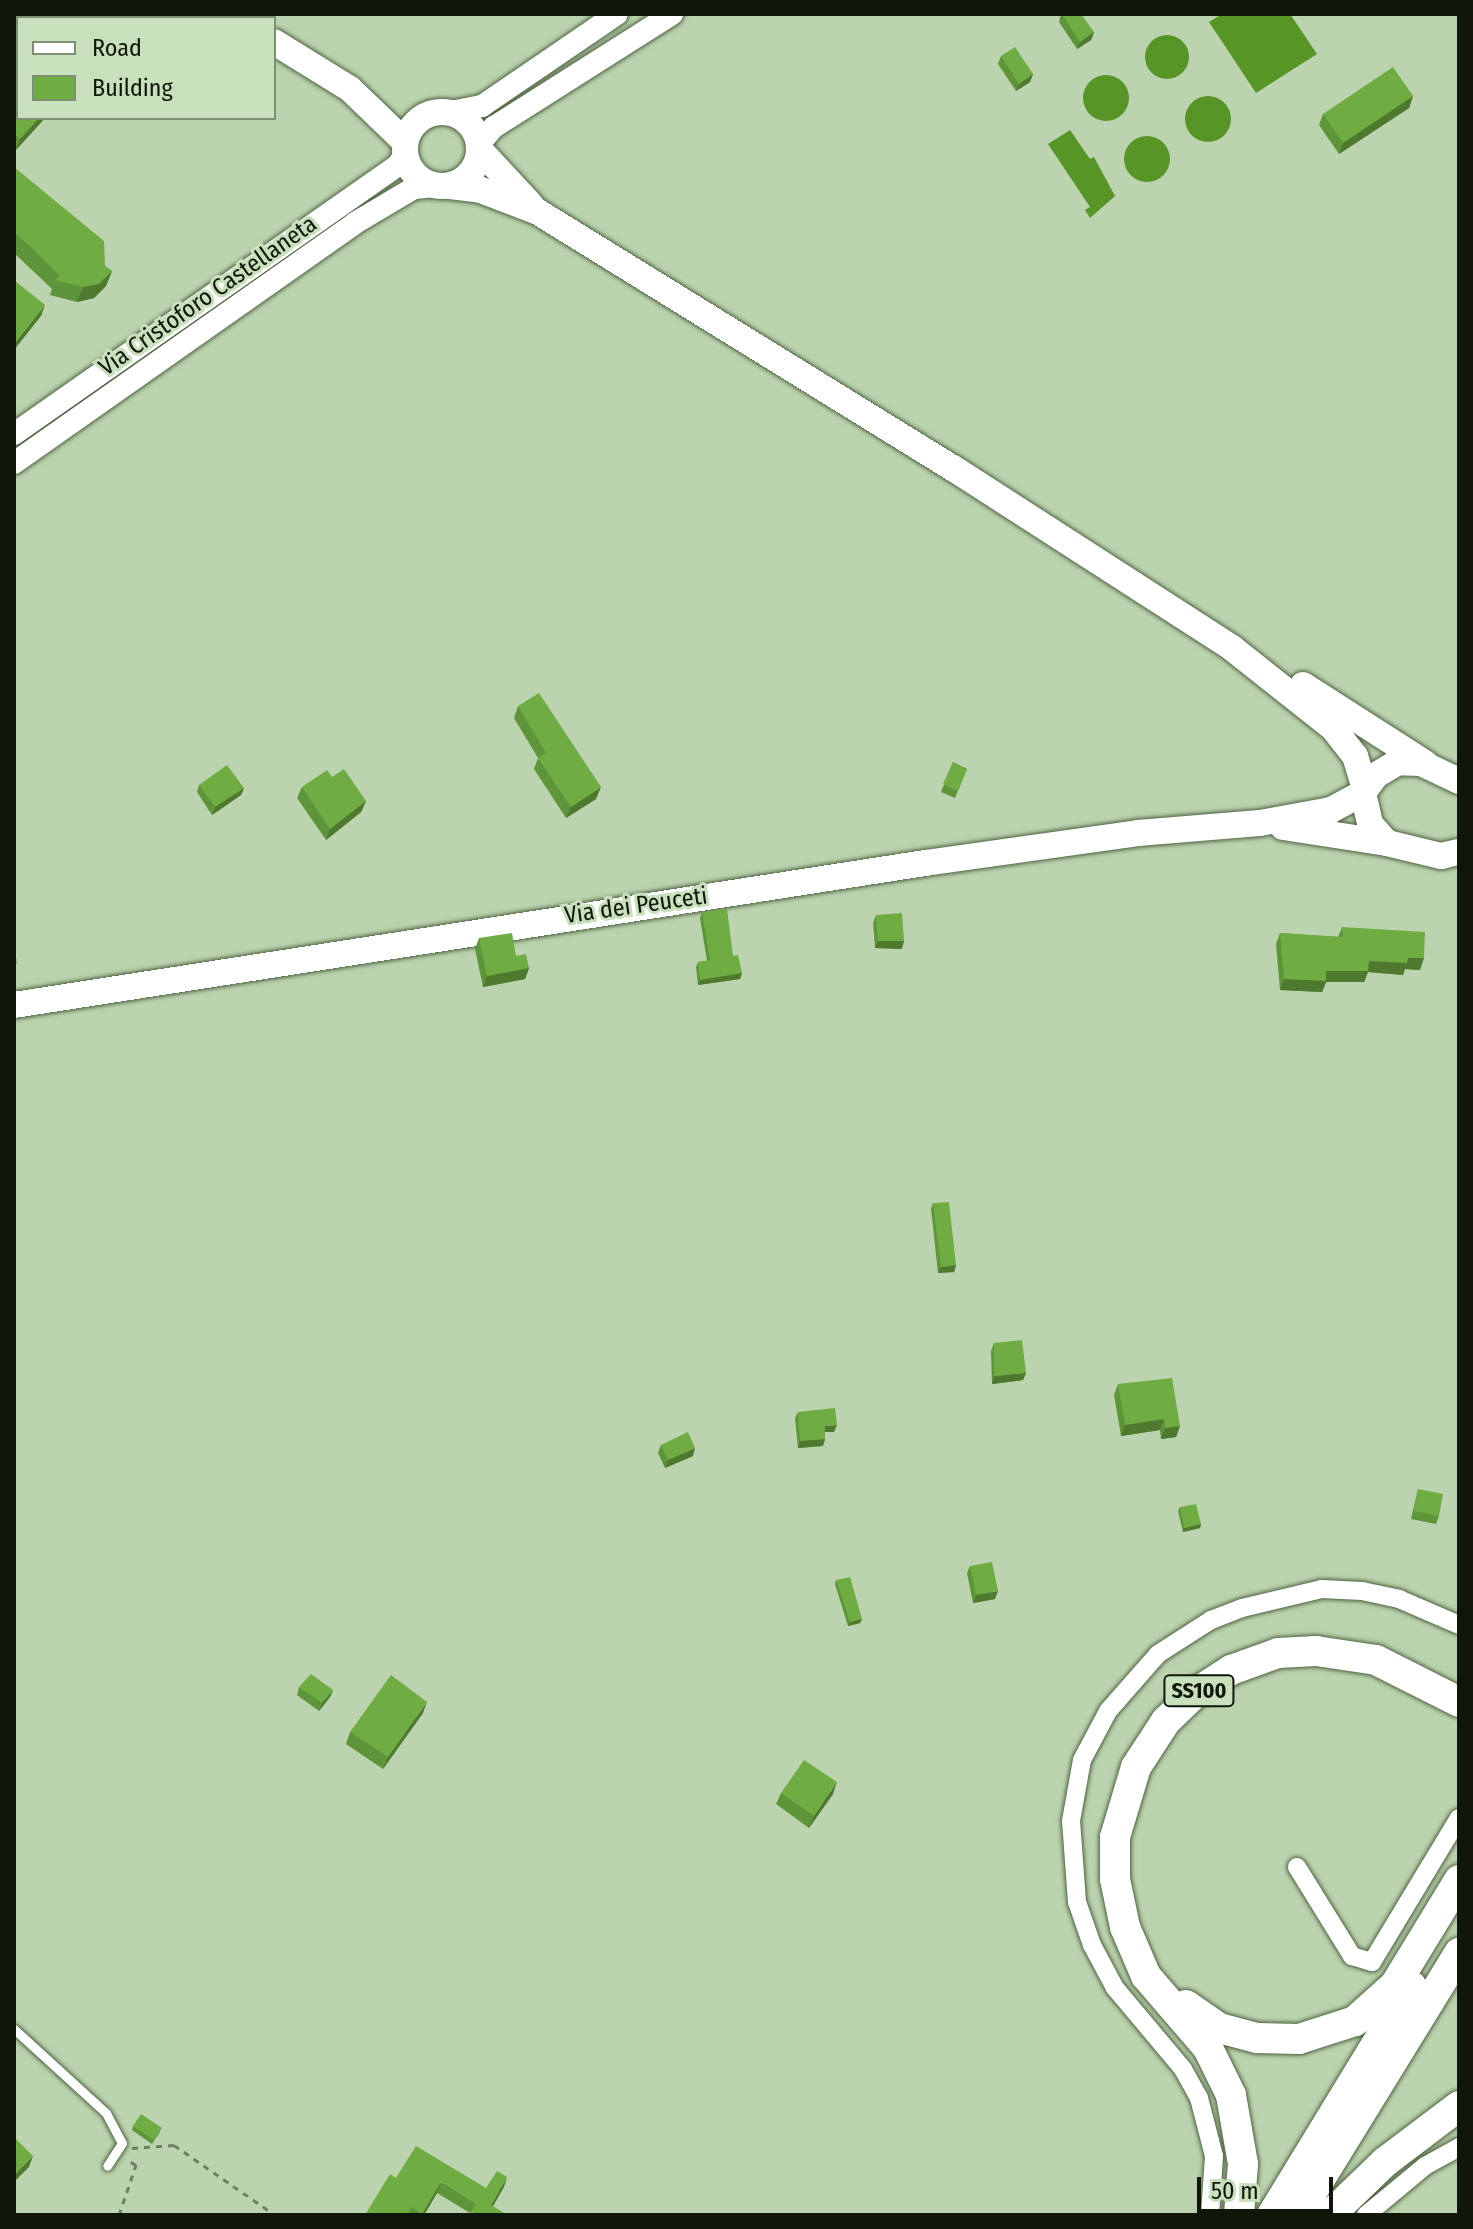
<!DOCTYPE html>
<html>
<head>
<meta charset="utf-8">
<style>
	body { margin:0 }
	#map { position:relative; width:1473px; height:2229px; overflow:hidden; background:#bbd3ae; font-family:"Fira Sans Condensed",sans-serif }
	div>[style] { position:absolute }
	.water>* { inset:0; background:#589527 }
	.round { border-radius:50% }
	.path>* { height:3px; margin-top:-1.5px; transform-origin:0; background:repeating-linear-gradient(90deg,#6e7f64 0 6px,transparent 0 12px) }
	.roads { filter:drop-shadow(0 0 2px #4e6342) drop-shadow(0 0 2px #4e6342) }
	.service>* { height:9px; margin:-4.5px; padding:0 4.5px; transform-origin:4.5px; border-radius:4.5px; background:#fff }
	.minor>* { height:18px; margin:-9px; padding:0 9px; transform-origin:9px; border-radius:9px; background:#fff }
	.tertiary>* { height:22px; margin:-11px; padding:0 11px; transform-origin:11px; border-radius:11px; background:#fff }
	.secondary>* { height:26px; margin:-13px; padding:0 13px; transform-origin:13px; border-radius:13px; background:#fff }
	.secondary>.ring { margin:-13px; padding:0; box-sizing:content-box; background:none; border:26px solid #fff; border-radius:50% }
	.trunk>* { height:30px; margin:-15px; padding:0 15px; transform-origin:15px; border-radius:15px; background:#fff }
	.wall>* { inset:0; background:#5f953a }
	.shaded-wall>* { inset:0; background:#4e792f }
	.building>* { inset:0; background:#6fad43 }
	span { translate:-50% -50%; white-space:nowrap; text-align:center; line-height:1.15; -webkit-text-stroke:6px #c8e0bb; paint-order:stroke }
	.shield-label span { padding:2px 6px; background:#c8e0bb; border:2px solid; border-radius:6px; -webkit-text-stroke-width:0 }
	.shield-label { font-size:22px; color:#0f170a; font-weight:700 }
	.street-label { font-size:24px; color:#0f170a }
	.frame { position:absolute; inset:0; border:16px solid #0f170a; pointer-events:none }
	.legend { position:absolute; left:16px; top:16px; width:260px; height:104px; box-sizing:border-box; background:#c8e0bb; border:2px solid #7e9074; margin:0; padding:10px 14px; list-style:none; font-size:24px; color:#0f170a }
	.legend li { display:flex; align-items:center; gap:16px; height:40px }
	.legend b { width:40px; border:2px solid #7e9074 }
	.scale { position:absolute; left:1197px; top:2177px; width:136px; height:36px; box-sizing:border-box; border:4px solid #0f170a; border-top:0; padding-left:10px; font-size:24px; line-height:28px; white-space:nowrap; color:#0f170a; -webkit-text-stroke:6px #c8e0bb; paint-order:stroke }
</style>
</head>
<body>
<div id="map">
	<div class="water">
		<div style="clip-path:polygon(1222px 14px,1290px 14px,1317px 54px,1256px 93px,1209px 22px)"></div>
		<div class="round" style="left:1145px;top:35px;width:44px;height:44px"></div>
		<div class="round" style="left:1083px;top:75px;width:46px;height:46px"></div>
		<div class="round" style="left:1185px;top:96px;width:46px;height:46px"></div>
		<div style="clip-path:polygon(1070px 130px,1090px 159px,1094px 157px,1115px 196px,1090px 218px,1085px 210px,1090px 207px,1048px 144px)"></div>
		<div class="round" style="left:1124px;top:136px;width:46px;height:46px"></div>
	</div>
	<div class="path">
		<div style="left:132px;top:2148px;width:42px;rotate:-4.1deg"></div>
		<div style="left:174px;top:2145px;width:123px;rotate:34.7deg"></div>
		<div style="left:119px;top:2215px;width:53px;rotate:-71.2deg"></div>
		<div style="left:136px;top:2165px;width:12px;rotate:-149deg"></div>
	</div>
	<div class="roads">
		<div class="service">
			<div style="left:14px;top:2029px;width:125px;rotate:42.4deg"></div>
			<div style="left:106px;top:2113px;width:34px;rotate:62deg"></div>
			<div style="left:122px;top:2143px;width:27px;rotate:123deg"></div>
		</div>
		<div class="minor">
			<div style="left:1297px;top:1867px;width:105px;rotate:58.3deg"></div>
			<div style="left:1352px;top:1956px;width:21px;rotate:17deg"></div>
			<div style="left:1372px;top:1962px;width:168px;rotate:-58.9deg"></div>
			<div style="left:1210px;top:2215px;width:59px;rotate:-86.1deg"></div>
			<div style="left:1214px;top:2156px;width:60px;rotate:-104.5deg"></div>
			<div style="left:1199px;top:2098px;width:33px;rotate:-119deg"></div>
			<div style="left:1183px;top:2069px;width:106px;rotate:-130deg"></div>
			<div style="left:1115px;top:1988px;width:49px;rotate:-118.1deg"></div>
			<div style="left:1092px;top:1945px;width:46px;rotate:-109.2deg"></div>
			<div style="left:1077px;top:1902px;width:81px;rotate:-94.2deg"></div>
			<div style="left:1071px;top:1821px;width:62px;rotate:-79.8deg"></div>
			<div style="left:1082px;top:1760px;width:55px;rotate:-62deg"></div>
			<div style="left:1108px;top:1711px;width:76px;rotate:-48.7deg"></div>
			<div style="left:1158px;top:1654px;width:63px;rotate:-32.7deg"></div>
			<div style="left:1211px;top:1620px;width:33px;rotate:-21deg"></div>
			<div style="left:1242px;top:1608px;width:82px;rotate:-13.4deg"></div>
			<div style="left:1322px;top:1589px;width:40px;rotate:2.9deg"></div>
			<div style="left:1362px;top:1591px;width:38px;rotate:12deg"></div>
			<div style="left:1399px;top:1599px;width:65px;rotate:23.4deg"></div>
			<div style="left:1366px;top:2215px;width:77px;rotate:-39.7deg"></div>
			<div style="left:1425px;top:2166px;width:39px;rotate:-29deg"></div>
		</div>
		<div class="tertiary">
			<div style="left:451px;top:112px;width:32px;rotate:-11deg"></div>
			<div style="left:482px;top:106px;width:163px;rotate:-34.3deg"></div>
			<div style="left:479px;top:144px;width:23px;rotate:-49deg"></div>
			<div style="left:494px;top:127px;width:211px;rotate:-32.4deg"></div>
			<div style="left:14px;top:434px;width:469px;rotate:-35deg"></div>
			<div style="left:398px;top:165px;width:13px;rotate:-58deg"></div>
			<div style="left:14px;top:463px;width:417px;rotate:-35.1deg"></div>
			<div style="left:355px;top:223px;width:69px;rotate:-30.7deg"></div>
			<div style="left:414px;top:188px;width:24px;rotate:-5deg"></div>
		</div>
		<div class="secondary">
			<div style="left:230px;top:14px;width:7px;rotate:34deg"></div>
			<div style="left:274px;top:42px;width:89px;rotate:31.7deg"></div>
			<div style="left:350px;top:89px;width:76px;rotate:43.9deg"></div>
			<div class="ring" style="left:405px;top:112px;width:48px;height:48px"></div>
			<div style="left:480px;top:150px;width:74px;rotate:47.2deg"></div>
			<div style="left:450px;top:186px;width:31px;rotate:7deg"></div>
			<div style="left:481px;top:190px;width:61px;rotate:21.1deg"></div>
			<div style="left:538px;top:212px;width:488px;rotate:31.7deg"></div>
			<div style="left:953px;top:468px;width:332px;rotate:32.8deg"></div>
			<div style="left:1232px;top:648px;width:129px;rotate:38.4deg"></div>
			<div style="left:1333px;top:728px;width:36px;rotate:52deg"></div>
			<div style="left:1355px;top:756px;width:34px;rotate:73deg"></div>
			<div style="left:1303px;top:685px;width:145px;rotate:32.6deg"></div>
			<div style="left:1459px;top:781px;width:42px;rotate:-154.7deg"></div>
			<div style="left:1421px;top:763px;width:23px;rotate:-178deg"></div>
			<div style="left:1398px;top:762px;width:26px;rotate:149deg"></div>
			<div style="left:1376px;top:775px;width:22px;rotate:126deg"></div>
			<div style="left:1363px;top:793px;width:32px;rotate:77deg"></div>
			<div style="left:1370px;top:824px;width:25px;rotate:48deg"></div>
			<div style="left:1387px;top:843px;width:56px;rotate:13.5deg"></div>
			<div style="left:1441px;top:856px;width:18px;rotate:-13deg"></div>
			<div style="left:1283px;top:827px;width:105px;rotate:8.7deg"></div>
			<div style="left:14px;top:1005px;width:922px;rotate:-8.86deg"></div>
			<div style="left:925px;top:863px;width:215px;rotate:-8deg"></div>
			<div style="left:1138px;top:833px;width:122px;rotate:-4.7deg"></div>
			<div style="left:1260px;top:823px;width:72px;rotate:-10.4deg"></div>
			<div style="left:1331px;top:810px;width:36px;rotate:-28deg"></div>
		</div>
		<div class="trunk">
			<div style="left:1186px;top:2005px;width:40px;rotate:34.9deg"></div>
			<div style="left:1219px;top:2028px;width:39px;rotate:15deg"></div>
			<div style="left:1257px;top:2038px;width:42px;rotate:1.4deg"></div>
			<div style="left:1299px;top:2039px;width:59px;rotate:-17.8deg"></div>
			<div style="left:1355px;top:2021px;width:54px;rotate:-42deg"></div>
			<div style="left:1395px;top:1985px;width:123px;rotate:-58.6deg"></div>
			<div style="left:1239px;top:2215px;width:51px;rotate:-85.5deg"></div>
			<div style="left:1243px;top:2164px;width:70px;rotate:-99.9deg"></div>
			<div style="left:1231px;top:2095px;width:52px;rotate:-116.1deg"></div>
			<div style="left:1208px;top:2048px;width:95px;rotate:-130.7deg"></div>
			<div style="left:1146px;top:1976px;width:53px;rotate:-113.2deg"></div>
			<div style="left:1125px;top:1927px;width:49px;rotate:-101.8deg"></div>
			<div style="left:1115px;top:1879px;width:42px;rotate:-90deg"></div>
			<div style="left:1115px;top:1837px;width:73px;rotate:-73.3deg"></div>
			<div style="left:1136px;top:1767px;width:55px;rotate:-56.9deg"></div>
			<div style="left:1166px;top:1721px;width:39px;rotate:-44deg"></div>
			<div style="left:1194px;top:1694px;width:44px;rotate:-33deg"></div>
			<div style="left:1231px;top:1670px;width:50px;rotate:-19.9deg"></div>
			<div style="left:1278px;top:1653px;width:38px;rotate:-3deg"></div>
			<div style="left:1316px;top:1651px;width:61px;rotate:8.5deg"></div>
			<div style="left:1376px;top:1660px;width:93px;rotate:26.8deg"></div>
			<div style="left:1272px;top:2215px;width:268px;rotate:-58.6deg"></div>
			<div style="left:1298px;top:2215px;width:308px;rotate:-58.4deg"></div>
			<div style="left:1330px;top:2215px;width:76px;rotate:-43.9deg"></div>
			<div style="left:1385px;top:2162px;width:93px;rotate:-37.1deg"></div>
		</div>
	</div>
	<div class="wall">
		<div style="clip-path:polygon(1061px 14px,1094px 32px,1091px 40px,1077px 49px,1059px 22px)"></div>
		<div style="clip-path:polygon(1001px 56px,1033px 74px,1030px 82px,1016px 91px,998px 64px)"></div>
		<div style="clip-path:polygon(14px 59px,18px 118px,45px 118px,16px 150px,14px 148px)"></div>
		<div style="clip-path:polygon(1413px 96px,1409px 108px,1339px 154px,1319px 125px,1323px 114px)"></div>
		<div style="clip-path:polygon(14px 167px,105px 266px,112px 271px,106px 286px,94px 298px,77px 302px,50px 295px,52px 289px,14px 253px)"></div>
		<div style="clip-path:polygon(518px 706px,596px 799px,566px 818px,534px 769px,538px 758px,514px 718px)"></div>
		<div style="clip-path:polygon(953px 762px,967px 769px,955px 798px,941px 792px)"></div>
		<div style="clip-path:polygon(332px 777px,366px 801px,361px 812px,326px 840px,297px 798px,302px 787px)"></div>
		<div style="clip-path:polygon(199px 785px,244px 788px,241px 795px,212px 815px,197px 792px)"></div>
		<div style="clip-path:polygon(702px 912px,733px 956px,742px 973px,740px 979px,698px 985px,696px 967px,698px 962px,707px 961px,700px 918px)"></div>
		<div style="clip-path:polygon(876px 915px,902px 949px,875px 948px,873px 923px)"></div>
		<div style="clip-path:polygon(1342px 927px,1420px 970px,1405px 969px,1403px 975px,1368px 972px,1364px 982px,1326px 982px,1322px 992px,1280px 990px,1276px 944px,1280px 933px,1338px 937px)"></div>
		<div style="clip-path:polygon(479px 938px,516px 956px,529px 968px,525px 979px,483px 987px,475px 949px)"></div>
		<div style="clip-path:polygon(933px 1203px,956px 1265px,954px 1272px,938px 1273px,931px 1209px)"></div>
		<div style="clip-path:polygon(994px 1343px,1026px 1373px,1023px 1380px,992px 1384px,991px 1351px)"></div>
		<div style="clip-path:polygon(1118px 1384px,1180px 1426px,1176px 1437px,1161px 1439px,1160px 1430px,1121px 1436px,1114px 1395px)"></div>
		<div style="clip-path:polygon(798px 1412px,834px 1432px,825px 1432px,825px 1439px,823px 1446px,798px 1448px,795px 1418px)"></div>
		<div style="clip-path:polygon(661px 1445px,693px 1456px,665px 1468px,658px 1453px)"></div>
		<div style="clip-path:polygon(1418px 1489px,1439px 1516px,1436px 1524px,1411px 1519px)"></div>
		<div style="clip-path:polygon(1180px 1507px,1201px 1524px,1200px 1528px,1183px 1532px,1178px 1511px)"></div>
		<div style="clip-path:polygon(970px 1566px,995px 1599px,973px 1603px,967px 1573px)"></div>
		<div style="clip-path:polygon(836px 1580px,862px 1619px,860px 1623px,848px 1626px,835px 1584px)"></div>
		<div style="clip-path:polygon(299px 1687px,333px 1690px,330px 1697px,319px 1711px,297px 1695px)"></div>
		<div style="clip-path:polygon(423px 1713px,383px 1769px,346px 1744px,350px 1732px)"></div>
		<div style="clip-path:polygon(781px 1793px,833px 1794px,809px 1828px,776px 1804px)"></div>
		<div style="clip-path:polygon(133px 2126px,160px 2132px,152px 2144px,132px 2130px)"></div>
		<div style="clip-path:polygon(396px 2178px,486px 2188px,504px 2187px,470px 2213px,437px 2193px,424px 2215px,365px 2215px)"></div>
	</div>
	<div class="shaded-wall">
		<div style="clip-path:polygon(1094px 32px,1091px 40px,1077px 49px,1080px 42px)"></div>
		<div style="clip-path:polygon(1033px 74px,1030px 82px,1016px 91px,1019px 84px)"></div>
		<div style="clip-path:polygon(1413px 96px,1409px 108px,1339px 154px,1343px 143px)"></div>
		<div style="clip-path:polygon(39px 118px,45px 118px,16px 150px,20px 139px)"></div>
		<div style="clip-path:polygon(112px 271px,106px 286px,94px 298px,77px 302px,83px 287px)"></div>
		<div style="clip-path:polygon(45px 305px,41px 316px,14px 350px,14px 344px)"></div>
		<div style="clip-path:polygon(601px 787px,596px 799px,566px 818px,571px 807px)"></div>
		<div style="clip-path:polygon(244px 788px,241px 795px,212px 815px,215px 807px)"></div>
		<div style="clip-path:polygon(366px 801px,361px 812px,326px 840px,330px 829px)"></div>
		<div style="clip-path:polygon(878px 941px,904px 941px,902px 949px,875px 948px)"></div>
		<div style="clip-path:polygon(1408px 958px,1424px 958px,1420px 970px,1405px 969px,1403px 975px,1368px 972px,1364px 982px,1326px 982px,1322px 992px,1280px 990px,1284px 979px,1369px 961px)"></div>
		<div style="clip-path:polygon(529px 968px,525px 979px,483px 987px,487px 976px)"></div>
		<div style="clip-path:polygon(742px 973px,740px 979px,698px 985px,700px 980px)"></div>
		<div style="clip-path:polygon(956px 1265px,954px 1272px,938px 1273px,941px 1267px)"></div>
		<div style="clip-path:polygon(1026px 1373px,1023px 1380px,992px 1384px,994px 1376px)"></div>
		<div style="clip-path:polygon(1164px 1419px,1160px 1430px,1121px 1436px,1125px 1425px)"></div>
		<div style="clip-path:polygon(837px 1425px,834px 1432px,822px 1432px,825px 1426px)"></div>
		<div style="clip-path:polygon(1180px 1426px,1176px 1437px,1161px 1439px,1165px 1428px)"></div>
		<div style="clip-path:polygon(825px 1439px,823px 1446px,798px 1448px,800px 1441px)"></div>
		<div style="clip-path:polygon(695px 1448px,693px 1456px,665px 1468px,668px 1460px)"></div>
		<div style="clip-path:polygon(1201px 1524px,1200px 1528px,1183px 1532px,1184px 1528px)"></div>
		<div style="clip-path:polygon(998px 1591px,995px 1599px,973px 1603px,976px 1595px)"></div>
		<div style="clip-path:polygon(862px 1619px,860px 1623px,848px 1626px,850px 1622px)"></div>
		<div style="clip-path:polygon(333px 1690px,330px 1697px,319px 1711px,322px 1703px)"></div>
		<div style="clip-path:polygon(427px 1702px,423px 1713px,383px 1769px,388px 1757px)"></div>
		<div style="clip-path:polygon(837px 1782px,833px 1794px,809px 1828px,814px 1816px)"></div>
		<div style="clip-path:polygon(33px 2156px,29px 2167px,14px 2182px,14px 2175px)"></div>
		<div style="clip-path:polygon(507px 2177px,504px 2187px,488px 2215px,491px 2205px)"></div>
		<div style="clip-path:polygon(441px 2182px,437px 2193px,424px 2215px,422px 2215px)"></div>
	</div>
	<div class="building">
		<div style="clip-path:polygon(1062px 14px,1081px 14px,1094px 32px,1080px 42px)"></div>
		<div style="clip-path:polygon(1015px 47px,1033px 74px,1019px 84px,1001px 56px)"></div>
		<div style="clip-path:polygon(14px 59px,18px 63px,18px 118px,39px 118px,20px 139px,14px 133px)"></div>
		<div style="clip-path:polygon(1393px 67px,1413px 96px,1343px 143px,1323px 114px)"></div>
		<div style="clip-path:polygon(14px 167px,104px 241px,105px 266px,112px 271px,99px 284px,83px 287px,55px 280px,60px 276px,30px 246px,14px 233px)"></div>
		<div style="clip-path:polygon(14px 280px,45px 305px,14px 344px)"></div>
		<div style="clip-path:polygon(539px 693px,601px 787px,571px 807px,538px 758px,546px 753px,518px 706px)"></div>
		<div style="clip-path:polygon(953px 762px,967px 769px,958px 791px,943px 784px)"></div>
		<div style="clip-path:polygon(227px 765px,244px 788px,215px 807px,199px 785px)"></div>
		<div style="clip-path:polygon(344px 769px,366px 801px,330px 829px,302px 787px,327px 770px,332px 777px)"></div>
		<div style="clip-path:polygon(727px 909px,733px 956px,738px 955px,742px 973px,700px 980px,698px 962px,710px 960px,702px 912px)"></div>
		<div style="clip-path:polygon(902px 913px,904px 941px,878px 941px,876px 915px)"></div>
		<div style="clip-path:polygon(1342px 927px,1425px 932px,1424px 958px,1408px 958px,1407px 963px,1369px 961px,1368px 971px,1326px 971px,1326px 981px,1284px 979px,1280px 933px,1343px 937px)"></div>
		<div style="clip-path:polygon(512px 933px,516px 956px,526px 954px,529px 968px,487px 976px,479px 938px)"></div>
		<div style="clip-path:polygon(14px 943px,17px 964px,14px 964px)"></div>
		<div style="clip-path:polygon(949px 1202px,956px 1265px,941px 1267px,933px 1203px)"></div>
		<div style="clip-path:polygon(1022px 1340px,1026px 1373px,994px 1376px,994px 1343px)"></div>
		<div style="clip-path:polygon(1172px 1378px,1180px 1426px,1165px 1428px,1164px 1419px,1125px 1425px,1118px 1384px)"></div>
		<div style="clip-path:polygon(835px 1408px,837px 1425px,825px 1426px,825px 1439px,800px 1441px,798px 1412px)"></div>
		<div style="clip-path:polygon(688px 1432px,695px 1448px,668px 1460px,661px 1445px)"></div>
		<div style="clip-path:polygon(1418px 1489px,1443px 1494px,1439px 1516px,1414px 1511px)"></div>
		<div style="clip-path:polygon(1196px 1504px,1201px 1524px,1184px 1528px,1180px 1507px)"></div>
		<div style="clip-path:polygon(992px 1562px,998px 1591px,976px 1595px,970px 1566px)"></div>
		<div style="clip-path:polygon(850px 1577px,862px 1619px,850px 1622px,836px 1580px)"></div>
		<div style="clip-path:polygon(311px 1674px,333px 1690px,322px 1703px,299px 1687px)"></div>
		<div style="clip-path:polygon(391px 1675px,427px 1702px,388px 1757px,350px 1732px)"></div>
		<div style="clip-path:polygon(804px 1760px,837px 1782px,814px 1816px,781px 1793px)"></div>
		<div style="clip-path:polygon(141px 2114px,162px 2128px,154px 2140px,133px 2126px)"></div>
		<div style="clip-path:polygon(14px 2137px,33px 2156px,14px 2175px)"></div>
		<div style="clip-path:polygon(416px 2146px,486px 2188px,497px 2171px,507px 2177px,491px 2205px,506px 2214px,505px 2215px,469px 2215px,476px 2204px,441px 2182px,422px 2214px,412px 2207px,407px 2215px,365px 2215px,390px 2174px,396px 2178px)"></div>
	</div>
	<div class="shield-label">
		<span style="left:1199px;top:1691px">SS100</span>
	</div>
	<div class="street-label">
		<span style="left:208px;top:296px;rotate:-35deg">Via Cristoforo Castellaneta</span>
		<span style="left:636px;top:906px;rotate:-8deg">Via dei Peuceti</span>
	</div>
	<div class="frame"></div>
	<ul class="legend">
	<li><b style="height:10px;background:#fff"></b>Road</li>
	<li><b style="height:22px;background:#6fad43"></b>Building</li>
	</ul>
	<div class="scale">50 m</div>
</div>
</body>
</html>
